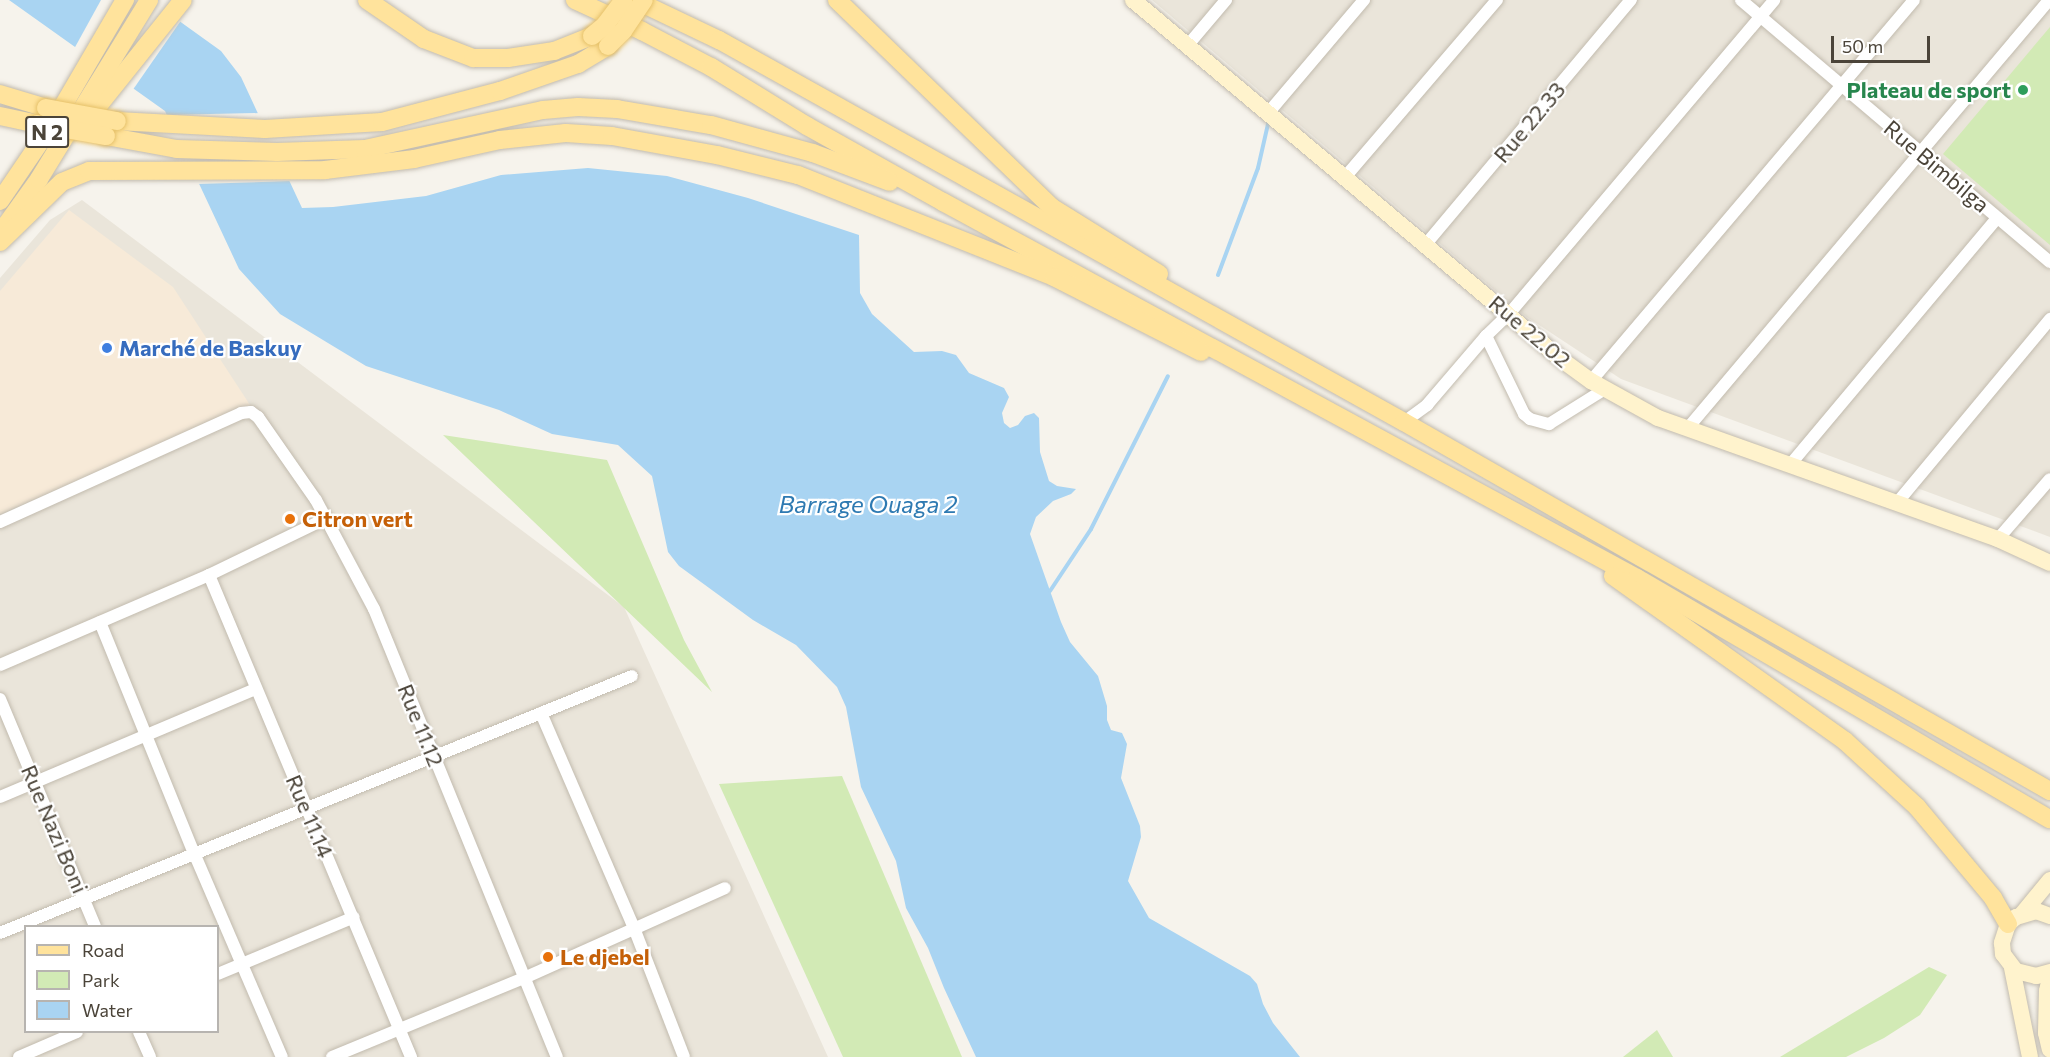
<!DOCTYPE html>
<html>
<head>
<meta charset="utf-8">
<style>
	body { margin:0 }
	#map { position:relative; width:2050px; height:1057px; overflow:hidden; background:#f6f3ec; font-family:Commissioner,sans-serif }
	div>[style] { position:absolute }
	.residential>* { inset:0; background:#eae5da }
	.commercial>* { inset:0; background:#f7ead8 }
	.green>* { inset:0; background:#d2eab5 }
	.water>* { inset:0; background:#a9d4f2 }
	.pier>* { inset:0; background:#f6f3ec }
	.stream>* { height:4px; margin:-2px; padding:0 2px; transform-origin:2px; border-radius:2px; background:#a9d4f2 }
	.roads { filter:drop-shadow(0 0 2px #c2bbae) drop-shadow(0 0 2px #c2bbae) }
	.street>* { height:12px; margin:-6px; padding:0 6px; transform-origin:6px; border-radius:6px; background:#fff }
	.secondary>* { height:16px; margin:-8px; padding:0 8px; transform-origin:8px; border-radius:8px; background:#fff3cd }
	.primary>* { height:18px; margin:-9px; padding:0 9px; transform-origin:9px; border-radius:9px; background:#ffe39c }
	.bridges { filter:drop-shadow(0 0 2px #e6c16a) drop-shadow(0 0 2px #e6c16a) }
	.primary-bridge>* { height:18px; margin:-9px; padding:0 9px; transform-origin:9px; border-radius:9px; background:#ffe39c }
	.dots>* { width:16px; height:16px; translate:-50% -50%; box-sizing:border-box; border:3px solid #fff; border-radius:50% }
	span { translate:-50% -50%; white-space:nowrap; text-align:center; line-height:1.15; -webkit-text-stroke:4.5px #fff; paint-order:stroke }
	.shield-label span { padding:2px 4px; background:#fff; border:2px solid; border-radius:4px; -webkit-text-stroke-width:0 }
	.shield-label { font-size:21px; color:#4b4439; font-weight:700 }
	.leisure-label { font-size:22px; color:#27864d; font-weight:700 }
	.right { translate:-100% -50%; text-align:right }
	.street-label { font-size:22px; color:#4b4439 }
	.shop-label { font-size:22px; color:#366cbe; font-weight:700 }
	.left { translate:0 -50%; text-align:left }
	.food-label { font-size:22px; color:#c56008; font-weight:700 }
	.water-label { font-size:24px; color:#2e7ab2; font-style:italic }
	.legend { position:absolute; left:24px; top:925px; width:195px; height:108px; box-sizing:border-box; background:#fff; border:2px solid #b7b4b0; margin:0; padding:8px 10px; list-style:none; font-size:18px; color:#4b4439 }
	.legend li { display:flex; align-items:center; gap:12px; height:30px }
	.legend b { width:30px; border:2px solid #b7b4b0 }
	.scale { position:absolute; left:1831px; top:36px; width:99px; height:27px; box-sizing:border-box; border:3px solid #4b4439; border-top:0; padding-left:8px; font-size:18px; line-height:21px; white-space:nowrap; color:#4b4439; -webkit-text-stroke:4px #fff; paint-order:stroke }
</style>
</head>
<body>
<div id="map">
	<div class="residential">
		<div style="clip-path:polygon(1152px 0,2050px 0,2050px 537px,1621px 379px,1527px 317px)"></div>
		<div style="clip-path:polygon(evenodd,82px 200px,624px 607px,828px 1057px,0 1057px,0 278px,50px 220px,82px 200px,26px 926px,218px 926px,218px 1032px,26px 1032px,26px 926px)"></div>
	</div>
	<div class="commercial">
		<div style="clip-path:polygon(69px 210px,173px 287px,250px 405px,0 514px,0 291px)"></div>
	</div>
	<div class="green">
		<div style="clip-path:polygon(2050px 27px,2050px 245px,1943px 154px)"></div>
		<div style="clip-path:polygon(443px 435px,607px 460px,684px 640px,712px 692px)"></div>
		<div style="clip-path:polygon(842px 776px,962px 1057px,843px 1057px,719px 784px)"></div>
		<div style="clip-path:polygon(1929px 967px,1947px 975px,1920px 1015px,1884px 1038px,1846px 1057px,1780px 1057px)"></div>
		<div style="clip-path:polygon(1657px 1030px,1673px 1057px,1623px 1057px)"></div>
	</div>
	<div class="water">
		<div style="clip-path:polygon(9px 0,150px 0,221px 51px,241px 77px,302px 208px,333px 207px,426px 196px,501px 175px,588px 168px,667px 176px,748px 198px,859px 235px,860px 293px,872px 314px,914px 352px,942px 351px,956px 355px,969px 373px,1004px 388px,1009px 397px,1002px 413px,1004px 423px,1010px 428px,1018px 425px,1025px 416px,1034px 413px,1039px 418px,1040px 452px,1049px 481px,1057px 486px,1076px 489px,1071px 494px,1053px 501px,1036px 517px,1030px 534px,1061px 622px,1070px 642px,1098px 676px,1107px 706px,1107px 720px,1111px 730px,1122px 733px,1127px 744px,1121px 778px,1140px 826px,1141px 837px,1128px 881px,1149px 918px,1250px 976px,1257px 984px,1263px 1004px,1273px 1023px,1300px 1057px,976px 1057px,944px 988px,928px 948px,906px 908px,896px 861px,861px 787px,846px 707px,837px 687px,796px 645px,753px 620px,679px 566px,668px 552px,652px 476px,618px 445px,552px 434px,499px 410px,366px 366px,280px 314px,239px 269px,165px 111px)"></div>
	</div>
	<div class="pier">
		<div style="clip-path:polygon(101px 0,155px 0,182px 19px,132px 91px,74px 49px)"></div>
		<div style="clip-path:polygon(261px 113px,292px 181px,196px 184px,164px 115px)"></div>
	</div>
	<div class="stream">
		<div style="left:1218px;top:275px;width:114px;rotate:-69.5deg"></div>
		<div style="left:1258px;top:168px;width:45px;rotate:-77.2deg"></div>
		<div style="left:1050px;top:591px;width:74px;rotate:-56.5deg"></div>
		<div style="left:1091px;top:529px;width:171px;rotate:-63.3deg"></div>
	</div>
	<div class="roads">
		<div class="street">
			<div style="left:1741px;top:0;width:405px;rotate:40.3deg"></div>
			<div style="left:1188px;top:45px;width:59px;rotate:-49.8deg"></div>
			<div style="left:1269px;top:112px;width:147px;rotate:-49.7deg"></div>
			<div style="left:1346px;top:176px;width:232px;rotate:-49.4deg"></div>
			<div style="left:1426px;top:244px;width:319px;rotate:-50deg"></div>
			<div style="left:1486px;top:336px;width:87px;rotate:64deg"></div>
			<div style="left:1524px;top:414px;width:8px;rotate:40deg"></div>
			<div style="left:1530px;top:419px;width:20px;rotate:15deg"></div>
			<div style="left:1549px;top:424px;width:66px;rotate:-32deg"></div>
			<div style="left:1591px;top:381px;width:499px;rotate:-49.7deg"></div>
			<div style="left:1404px;top:422px;width:29px;rotate:-36deg"></div>
			<div style="left:1427px;top:405px;width:91px;rotate:-49.5deg"></div>
			<div style="left:1486px;top:336px;width:32px;rotate:-44deg"></div>
			<div style="left:1509px;top:314px;width:411px;rotate:-49.8deg"></div>
			<div style="left:1687px;top:429px;width:561px;rotate:-49.84deg"></div>
			<div style="left:1789px;top:466px;width:324px;rotate:-50deg"></div>
			<div style="left:1896px;top:504px;width:241px;rotate:-50.2deg"></div>
			<div style="left:0;top:522px;width:265px;rotate:-24.3deg"></div>
			<div style="left:241px;top:413px;width:10px;rotate:-6deg"></div>
			<div style="left:251px;top:412px;width:9px;rotate:36deg"></div>
			<div style="left:258px;top:417px;width:101px;rotate:55.1deg"></div>
			<div style="left:316px;top:500px;width:123px;rotate:62deg"></div>
			<div style="left:374px;top:609px;width:484px;rotate:67.8deg"></div>
			<div style="left:1998px;top:539px;width:79px;rotate:-49.1deg"></div>
			<div style="left:209px;top:575px;width:523px;rotate:67.26deg"></div>
			<div style="left:100px;top:622px;width:249px;rotate:67.9deg"></div>
			<div style="left:194px;top:853px;width:222px;rotate:66.7deg"></div>
			<div style="left:0;top:665px;width:228px;rotate:-23.3deg"></div>
			<div style="left:209px;top:575px;width:131px;rotate:-25.8deg"></div>
			<div style="left:0;top:699px;width:246px;rotate:67.3deg"></div>
			<div style="left:541px;top:713px;width:234px;rotate:66.6deg"></div>
			<div style="left:634px;top:928px;width:138px;rotate:68.8deg"></div>
			<div style="left:0;top:797px;width:278px;rotate:-22.9deg"></div>
			<div style="left:0;top:933px;width:682px;rotate:-22.13deg"></div>
			<div style="left:218px;top:974px;width:147px;rotate:-22.7deg"></div>
			<div style="left:139px;top:1032px;width:27px;rotate:66deg"></div>
			<div style="left:19px;top:1057px;width:63px;rotate:-23.3deg"></div>
			<div style="left:332px;top:1057px;width:208px;rotate:-22.4deg"></div>
			<div style="left:524px;top:978px;width:220px;rotate:-24.1deg"></div>
		</div>
		<div class="secondary">
			<div style="left:1133px;top:0;width:560px;rotate:40deg"></div>
			<div style="left:1562px;top:360px;width:36px;rotate:36deg"></div>
			<div style="left:1591px;top:381px;width:77px;rotate:28.9deg"></div>
			<div style="left:1658px;top:418px;width:361px;rotate:19.6deg"></div>
			<div style="left:1998px;top:539px;width:57px;rotate:24.8deg"></div>
			<div style="left:2022px;top:914px;width:44px;rotate:-50.5deg"></div>
			<div style="left:2050px;top:916px;width:15px;rotate:-160deg"></div>
			<div style="left:2036px;top:911px;width:21px;rotate:163deg"></div>
			<div style="left:2016px;top:917px;width:11px;rotate:139deg"></div>
			<div style="left:2008px;top:924px;width:20px;rotate:108deg"></div>
			<div style="left:2002px;top:943px;width:11px;rotate:85deg"></div>
			<div style="left:2003px;top:954px;width:21px;rotate:53deg"></div>
			<div style="left:2016px;top:971px;width:21px;rotate:14deg"></div>
			<div style="left:2036px;top:976px;width:15px;rotate:-16deg"></div>
			<div style="left:2012px;top:968px;width:91px;rotate:78.6deg"></div>
			<div style="left:2050px;top:976px;width:15px;rotate:101deg"></div>
			<div style="left:2047px;top:991px;width:42px;rotate:91.4deg"></div>
			<div style="left:2046px;top:1033px;width:17px;rotate:77deg"></div>
		</div>
		<div class="primary">
			<div style="left:367px;top:0;width:69px;rotate:34.4deg"></div>
			<div style="left:424px;top:39px;width:53px;rotate:21.2deg"></div>
			<div style="left:473px;top:58px;width:35px"></div>
			<div style="left:508px;top:58px;width:47px;rotate:-8.7deg"></div>
			<div style="left:554px;top:51px;width:41px;rotate:-21.5deg"></div>
			<div style="left:575px;top:0;width:74px;rotate:24.8deg"></div>
			<div style="left:642px;top:31px;width:78px;rotate:27.6deg"></div>
			<div style="left:711px;top:67px;width:113px;rotate:31.6deg"></div>
			<div style="left:807px;top:126px;width:156px;rotate:29.2deg"></div>
			<div style="left:943px;top:202px;width:789px;rotate:28.45deg"></div>
			<div style="left:1637px;top:578px;width:478px;rotate:30.3deg"></div>
			<div style="left:635px;top:0;width:93px;rotate:25.5deg"></div>
			<div style="left:719px;top:40px;width:784px;rotate:29.15deg"></div>
			<div style="left:1404px;top:422px;width:744px;rotate:29.74deg"></div>
			<div style="left:837px;top:0;width:298px;rotate:44deg"></div>
			<div style="left:1051px;top:207px;width:127px;rotate:31.8deg"></div>
			<div style="left:0;top:94px;width:48px;rotate:16.9deg"></div>
			<div style="left:0;top:116px;width:38px;rotate:12deg"></div>
			<div style="left:117px;top:121px;width:148px;rotate:3.1deg"></div>
			<div style="left:265px;top:129px;width:117px;rotate:-3.4deg"></div>
			<div style="left:382px;top:122px;width:122px;rotate:-14.7deg"></div>
			<div style="left:500px;top:91px;width:83px;rotate:-19.1deg"></div>
			<div style="left:578px;top:64px;width:35px;rotate:-31deg"></div>
			<div style="left:82px;top:126px;width:161px;rotate:-51.3deg"></div>
			<div style="left:106px;top:136px;width:72px;rotate:10.4deg"></div>
			<div style="left:177px;top:149px;width:100px;rotate:1.7deg"></div>
			<div style="left:277px;top:152px;width:88px;rotate:-2deg"></div>
			<div style="left:365px;top:149px;width:182px;rotate:-12.4deg"></div>
			<div style="left:543px;top:110px;width:35px;rotate:-5deg"></div>
			<div style="left:578px;top:107px;width:39px;rotate:3deg"></div>
			<div style="left:617px;top:109px;width:95px;rotate:9.7deg"></div>
			<div style="left:711px;top:125px;width:106px;rotate:15.4deg"></div>
			<div style="left:813px;top:153px;width:82px;rotate:20.6deg"></div>
			<div style="left:0;top:201px;width:94px;rotate:-55.8deg"></div>
			<div style="left:53px;top:123px;width:143px;rotate:-59.7deg"></div>
			<div style="left:6px;top:225px;width:57px;rotate:-54.3deg"></div>
			<div style="left:39px;top:179px;width:210px;rotate:-58.4deg"></div>
			<div style="left:0;top:242px;width:86px;rotate:-44.1deg"></div>
			<div style="left:62px;top:182px;width:29px;rotate:-22deg"></div>
			<div style="left:89px;top:171px;width:236px;rotate:-0.2deg"></div>
			<div style="left:325px;top:170px;width:90px;rotate:-7deg"></div>
			<div style="left:414px;top:159px;width:88px;rotate:-12.5deg"></div>
			<div style="left:500px;top:140px;width:66px;rotate:-6.1deg"></div>
			<div style="left:566px;top:133px;width:46px;rotate:3.7deg"></div>
			<div style="left:612px;top:136px;width:107px;rotate:10.3deg"></div>
			<div style="left:717px;top:155px;width:83px;rotate:13.9deg"></div>
			<div style="left:798px;top:175px;width:276px;rotate:21.7deg"></div>
			<div style="left:1054px;top:277px;width:165px;rotate:27deg"></div>
			<div style="left:1613px;top:576px;width:285px;rotate:35.4deg"></div>
			<div style="left:1845px;top:741px;width:98px;rotate:42.5deg"></div>
			<div style="left:1917px;top:807px;width:119px;rotate:50.1deg"></div>
			<div style="left:1993px;top:898px;width:30px;rotate:60deg"></div>
		</div>
	</div>
	<div class="bridges">
		<div class="primary-bridge">
			<div style="left:592px;top:36px;width:17px;rotate:-40deg"></div>
			<div style="left:605px;top:25px;width:31px;rotate:-53deg"></div>
			<div style="left:608px;top:46px;width:21px;rotate:-45deg"></div>
			<div style="left:623px;top:31px;width:37px;rotate:-56deg"></div>
			<div style="left:46px;top:108px;width:72px;rotate:10.4deg"></div>
			<div style="left:37px;top:124px;width:70px;rotate:9.9deg"></div>
		</div>
	</div>
	<div class="dots">
		<div style="left:2023px;top:90px;background:#2e9e5b"></div>
		<div style="left:107px;top:348px;background:#3f7fe0"></div>
		<div style="left:290px;top:519px;background:#e8710a"></div>
		<div style="left:548px;top:957px;background:#e8710a"></div>
	</div>
	<div class="shield-label">
		<span style="left:47px;top:132px">N 2</span>
	</div>
	<div class="leisure-label">
		<span class="right" style="left:2011px;top:90px">Plateau de sport</span>
	</div>
	<div class="street-label">
		<span style="left:1529px;top:122px;rotate:-50deg">Rue 22.33</span>
		<span style="left:1937px;top:166px;rotate:40deg">Rue Bimbilga</span>
		<span style="left:1530px;top:331px;rotate:40deg">Rue 22.02</span>
		<span style="left:421px;top:725px;rotate:68deg">Rue 11.12</span>
		<span style="left:310px;top:816px;rotate:67deg">Rue 11.14</span>
		<span style="left:55px;top:829px;rotate:67deg">Rue Nazi Boni</span>
	</div>
	<div class="shop-label">
		<span class="left" style="left:119px;top:348px">Marché de Baskuy</span>
	</div>
	<div class="food-label">
		<span class="left" style="left:302px;top:519px">Citron vert</span>
		<span class="left" style="left:560px;top:957px">Le djebel</span>
	</div>
	<div class="water-label">
		<span style="left:868px;top:504px">Barrage Ouaga 2</span>
	</div>
	<ul class="legend">
	<li><b style="height:8px;background:#ffe39c"></b>Road</li>
	<li><b style="height:16px;background:#d2eab5"></b>Park</li>
	<li><b style="height:16px;background:#a9d4f2"></b>Water</li>
	</ul>
	<div class="scale">50 m</div>
</div>
</body>
</html>
